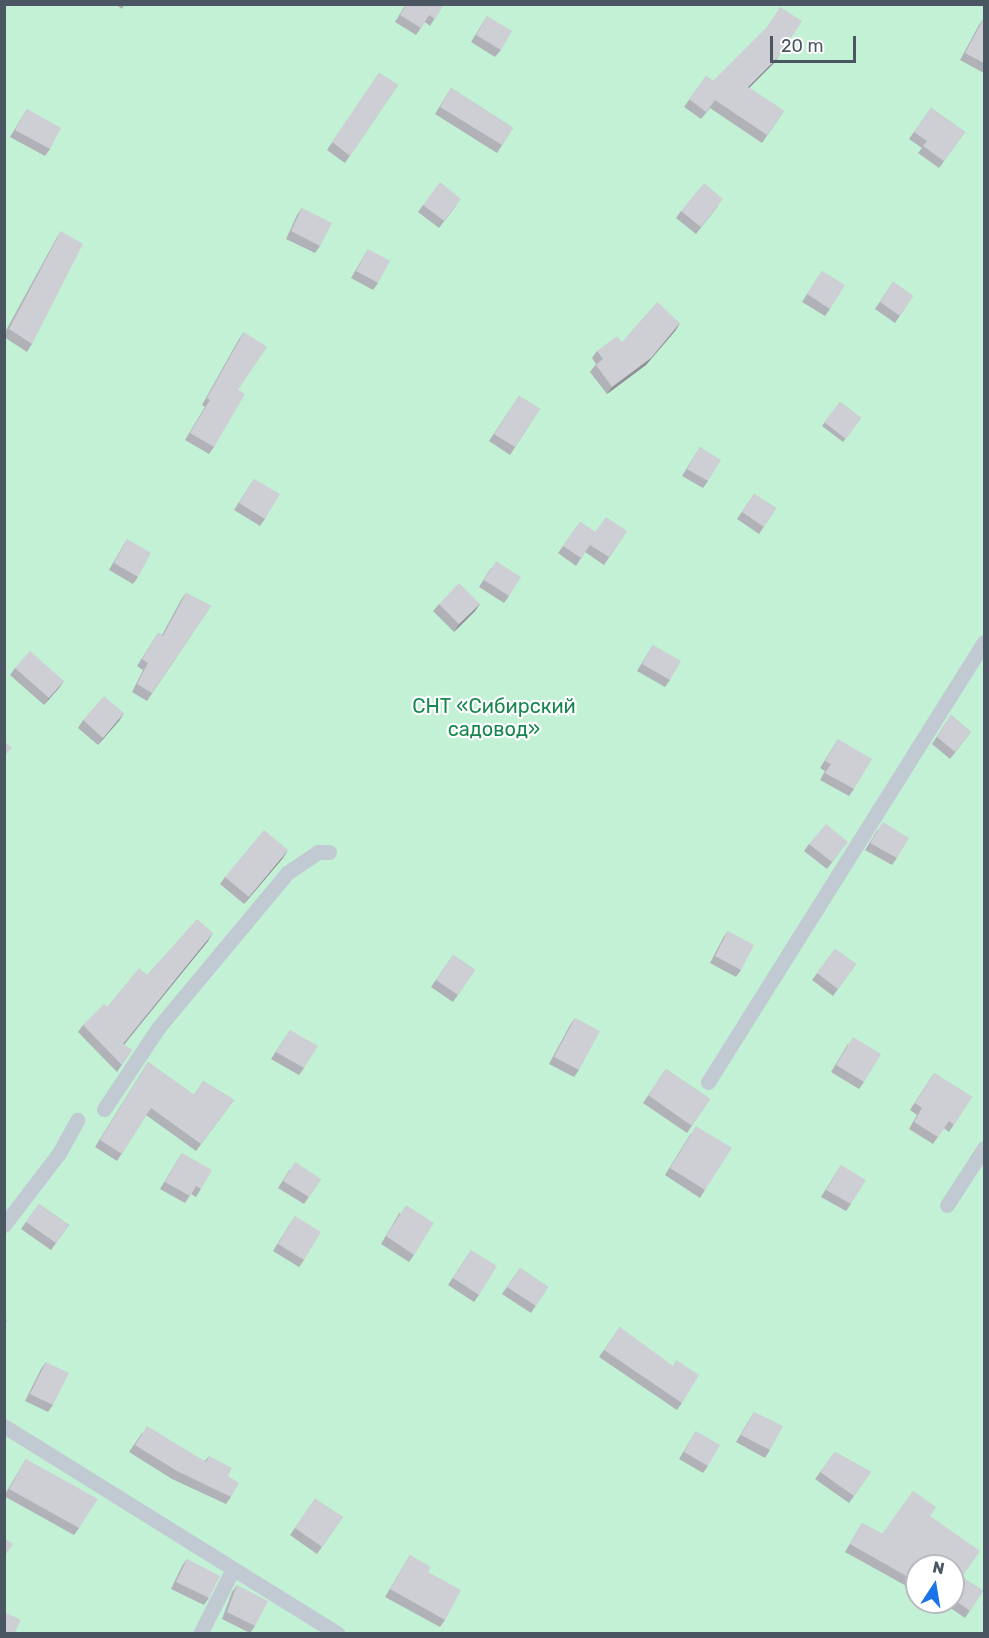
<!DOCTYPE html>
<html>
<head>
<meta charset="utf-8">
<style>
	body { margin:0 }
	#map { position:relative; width:989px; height:1638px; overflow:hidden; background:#f5f3f3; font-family:Rubik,sans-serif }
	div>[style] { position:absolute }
	.green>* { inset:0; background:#c3f1d5 }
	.lane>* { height:15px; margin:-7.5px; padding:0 7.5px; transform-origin:7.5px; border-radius:7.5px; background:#c1cad2 }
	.wall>* { inset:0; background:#b0b2b7 }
	.shaded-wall>* { inset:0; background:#909195 }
	.building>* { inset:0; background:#cdcfd5 }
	span { translate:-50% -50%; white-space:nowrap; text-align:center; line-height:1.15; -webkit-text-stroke:4.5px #fff; paint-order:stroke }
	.park-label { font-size:20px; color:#17864f }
	.frame { position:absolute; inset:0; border:6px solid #4a5661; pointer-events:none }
	.north { position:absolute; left:905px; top:1554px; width:60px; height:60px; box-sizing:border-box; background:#fff; border:2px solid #b7bbc0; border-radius:50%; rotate:12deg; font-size:16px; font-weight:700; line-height:24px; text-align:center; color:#4a5661 }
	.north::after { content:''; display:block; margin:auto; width:21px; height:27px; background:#1a73e8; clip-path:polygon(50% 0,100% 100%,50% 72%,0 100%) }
	.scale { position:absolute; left:770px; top:36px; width:86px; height:27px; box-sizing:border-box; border:3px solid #4a5661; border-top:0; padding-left:8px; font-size:18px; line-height:21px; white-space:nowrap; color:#4a5661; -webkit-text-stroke:4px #fff; paint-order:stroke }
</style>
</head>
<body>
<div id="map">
	<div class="green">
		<div style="clip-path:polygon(evenodd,5px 5px,984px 5px,984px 1633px,5px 1634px,5px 5px,917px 1566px,953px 1566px,953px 1602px,917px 1602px,917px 1566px)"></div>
	</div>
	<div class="lane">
		<div style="left:708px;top:1082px;width:519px;rotate:-57.9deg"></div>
		<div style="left:104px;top:1109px;width:97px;rotate:-56.3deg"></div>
		<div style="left:158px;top:1028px;width:202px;rotate:-50.2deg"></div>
		<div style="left:287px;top:873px;width:37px;rotate:-34deg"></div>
		<div style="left:318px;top:852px;width:11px"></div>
		<div style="left:947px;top:1205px;width:68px;rotate:-57deg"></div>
		<div style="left:4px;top:1225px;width:91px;rotate:-52.6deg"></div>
		<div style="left:59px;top:1153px;width:38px;rotate:-61deg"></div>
		<div style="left:4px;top:1426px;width:393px;rotate:31.9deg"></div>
		<div style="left:200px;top:1634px;width:73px;rotate:-63.1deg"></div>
	</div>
	<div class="wall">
		<div style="clip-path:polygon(115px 4px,125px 4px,122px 9px)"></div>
		<div style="clip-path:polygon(406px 4px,444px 4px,430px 26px,425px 22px,416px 35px,395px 22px)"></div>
		<div style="clip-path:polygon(487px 16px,501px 50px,495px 57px,471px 42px)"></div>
		<div style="clip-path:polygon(984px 18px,984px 73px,960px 60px,979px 25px)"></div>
		<div style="clip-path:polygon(774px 63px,749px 88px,784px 111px,762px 143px,710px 108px,701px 119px,684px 107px,706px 76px,713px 81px)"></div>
		<div style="clip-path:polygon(379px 73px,398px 85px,345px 163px,327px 150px)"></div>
		<div style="clip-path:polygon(451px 88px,513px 128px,497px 153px,435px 114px)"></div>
		<div style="clip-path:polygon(931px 108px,965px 132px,939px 168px,918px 153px,922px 148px,909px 139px)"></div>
		<div style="clip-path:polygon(27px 109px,50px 149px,45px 156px,10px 137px)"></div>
		<div style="clip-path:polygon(423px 205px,456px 206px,439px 228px,418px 212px)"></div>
		<div style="clip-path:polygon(718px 206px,696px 234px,676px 218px,681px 211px)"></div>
		<div style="clip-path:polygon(302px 208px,320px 246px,315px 253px,286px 239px,297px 215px)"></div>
		<div style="clip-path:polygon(61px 231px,32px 344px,27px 352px,4px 337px,4px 334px,56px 239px)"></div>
		<div style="clip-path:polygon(368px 249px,378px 283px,373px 290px,351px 278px)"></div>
		<div style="clip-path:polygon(822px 271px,830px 309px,825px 316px,802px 302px)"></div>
		<div style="clip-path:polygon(893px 282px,913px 296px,895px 323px,875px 309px)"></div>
		<div style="clip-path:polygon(680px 323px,675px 331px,646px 365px,607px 394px,590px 372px,596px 364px,592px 358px,597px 351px)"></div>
		<div style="clip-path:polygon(244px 332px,238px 390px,214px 447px,209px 454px,185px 440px,205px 407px,202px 405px,239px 339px)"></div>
		<div style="clip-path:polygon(519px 396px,540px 409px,510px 455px,489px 441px)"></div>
		<div style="clip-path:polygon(840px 402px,861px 418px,843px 442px,822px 426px)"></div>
		<div style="clip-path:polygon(700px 447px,708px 481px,703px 488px,682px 476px)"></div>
		<div style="clip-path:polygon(254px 479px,265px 519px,260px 526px,234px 510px)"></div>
		<div style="clip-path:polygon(754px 494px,776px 508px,759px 534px,737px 519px)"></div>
		<div style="clip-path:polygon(580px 522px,595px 532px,627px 531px,604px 565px,585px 552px,576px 566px,558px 553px)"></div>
		<div style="clip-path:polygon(127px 539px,138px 577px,133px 584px,109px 570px)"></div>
		<div style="clip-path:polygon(491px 568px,509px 596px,504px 603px,479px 587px)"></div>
		<div style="clip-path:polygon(186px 593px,211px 606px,147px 701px,132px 692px,143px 670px,137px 666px,158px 633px,162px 635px,181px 600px)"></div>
		<div style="clip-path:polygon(439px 604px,480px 604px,475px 611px,454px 632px,433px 611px)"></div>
		<div style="clip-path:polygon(653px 645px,670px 680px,665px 687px,637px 671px)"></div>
		<div style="clip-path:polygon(15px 668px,64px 681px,44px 705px,10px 675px)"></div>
		<div style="clip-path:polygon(124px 713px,98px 745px,78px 728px,83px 720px)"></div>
		<div style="clip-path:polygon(951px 715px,971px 732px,950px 759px,932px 744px)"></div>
		<div style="clip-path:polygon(838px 739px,854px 789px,849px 796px,820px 780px,825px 771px,820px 768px)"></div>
		<div style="clip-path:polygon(878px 829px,897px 858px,892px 865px,865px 850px)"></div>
		<div style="clip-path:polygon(809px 844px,842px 849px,827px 869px,804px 851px)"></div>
		<div style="clip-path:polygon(283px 858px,244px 904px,220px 884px,225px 877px)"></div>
		<div style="clip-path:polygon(728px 931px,741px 970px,736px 977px,710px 963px,723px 938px)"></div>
		<div style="clip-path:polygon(208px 941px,124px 1045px,132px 1050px,117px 1072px,78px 1032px,83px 1025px,107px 1007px,147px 975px)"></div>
		<div style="clip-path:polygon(835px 949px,856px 964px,833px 996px,812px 980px)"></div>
		<div style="clip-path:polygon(453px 955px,475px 970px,453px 1002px,431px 987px)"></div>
		<div style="clip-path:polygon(575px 1018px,579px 1070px,574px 1077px,549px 1064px,570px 1025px)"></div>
		<div style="clip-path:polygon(290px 1030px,304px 1068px,299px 1075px,271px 1059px)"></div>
		<div style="clip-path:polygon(848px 1044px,864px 1082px,859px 1089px,831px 1072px)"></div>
		<div style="clip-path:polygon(148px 1062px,194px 1095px,203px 1081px,234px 1100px,196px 1151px,146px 1115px,117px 1161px,95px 1147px)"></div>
		<div style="clip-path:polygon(666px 1069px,710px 1099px,687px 1133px,643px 1103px)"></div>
		<div style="clip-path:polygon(934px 1073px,972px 1097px,949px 1132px,944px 1128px,933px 1144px,909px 1129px,917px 1115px,910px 1110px)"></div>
		<div style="clip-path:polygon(691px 1133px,705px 1190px,700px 1198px,665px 1175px)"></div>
		<div style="clip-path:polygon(182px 1153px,201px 1189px,196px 1197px,191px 1194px,185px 1203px,160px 1189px)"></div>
		<div style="clip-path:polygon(841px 1165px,851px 1204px,846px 1211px,821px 1197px)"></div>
		<div style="clip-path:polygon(290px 1169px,321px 1179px,304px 1204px,278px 1188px)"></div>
		<div style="clip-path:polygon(39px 1204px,69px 1225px,51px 1250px,21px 1229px)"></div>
		<div style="clip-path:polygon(400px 1212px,414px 1255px,409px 1262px,381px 1244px)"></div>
		<div style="clip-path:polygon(295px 1216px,304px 1260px,299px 1267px,273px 1251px)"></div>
		<div style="clip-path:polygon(471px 1250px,479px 1295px,474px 1302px,448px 1285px)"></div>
		<div style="clip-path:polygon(520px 1268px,548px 1287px,531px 1313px,502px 1294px)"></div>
		<div style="clip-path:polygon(620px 1327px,682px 1403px,677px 1410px,599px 1357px)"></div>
		<div style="clip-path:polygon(46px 1362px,53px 1405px,48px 1412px,25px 1401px,41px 1369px)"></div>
		<div style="clip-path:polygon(754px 1412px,770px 1450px,765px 1458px,736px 1442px)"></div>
		<div style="clip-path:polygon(696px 1431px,708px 1466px,703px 1473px,679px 1459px)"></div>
		<div style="clip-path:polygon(142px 1433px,205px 1461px,209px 1456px,228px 1476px,231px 1497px,226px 1504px,172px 1479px,129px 1452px)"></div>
		<div style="clip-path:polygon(835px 1452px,871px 1472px,849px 1503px,815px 1479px)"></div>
		<div style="clip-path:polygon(26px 1459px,79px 1528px,74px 1535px,4px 1496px)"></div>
		<div style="clip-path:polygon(315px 1499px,343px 1517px,317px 1554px,290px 1535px)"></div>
		<div style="clip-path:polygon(930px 1516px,962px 1577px,983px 1591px,965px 1618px,942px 1602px,953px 1602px,953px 1566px,917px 1566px,917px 1584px,914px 1582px,910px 1588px,845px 1552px,862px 1523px,882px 1534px)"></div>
		<div style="clip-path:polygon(410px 1555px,428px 1572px,445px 1620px,440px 1627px,385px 1597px)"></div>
		<div style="clip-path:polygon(187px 1559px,209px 1598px,204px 1605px,171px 1589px,182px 1566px)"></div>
		<div style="clip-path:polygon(237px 1585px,255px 1626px,250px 1633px,222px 1619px,232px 1592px)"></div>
	</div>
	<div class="shaded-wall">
		<div style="clip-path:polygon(779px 56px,774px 63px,743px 94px,748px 87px)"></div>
		<div style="clip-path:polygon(680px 323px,675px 331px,646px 365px,607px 394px,612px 387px)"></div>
		<div style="clip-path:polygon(480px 604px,475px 611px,454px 632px,459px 624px)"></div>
		<div style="clip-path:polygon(64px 681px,59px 688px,44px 705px,49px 698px)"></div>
		<div style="clip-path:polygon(124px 713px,119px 721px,98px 745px,103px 738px)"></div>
		<div style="clip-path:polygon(288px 850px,283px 858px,244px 904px,249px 897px)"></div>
		<div style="clip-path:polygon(213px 933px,208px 941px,118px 1051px,123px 1044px)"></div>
	</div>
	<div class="building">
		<div style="clip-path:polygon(407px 4px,444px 4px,435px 19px,429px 15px,421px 28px,400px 15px)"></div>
		<div style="clip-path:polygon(780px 7px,802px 21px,779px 56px,748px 87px,784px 111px,767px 135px,715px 100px,706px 112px,689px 99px,706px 76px,713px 81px,767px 27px)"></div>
		<div style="clip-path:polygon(487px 16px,512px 31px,501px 50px,476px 35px)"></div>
		<div style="clip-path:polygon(984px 18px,984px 63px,965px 53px)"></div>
		<div style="clip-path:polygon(379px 73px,398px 85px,350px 156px,332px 142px)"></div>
		<div style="clip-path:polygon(451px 88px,513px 128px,502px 145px,440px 107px)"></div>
		<div style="clip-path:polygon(931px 108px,965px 132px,944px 161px,923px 146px,927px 141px,914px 132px)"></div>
		<div style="clip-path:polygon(27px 109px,61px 128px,50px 149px,15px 130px)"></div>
		<div style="clip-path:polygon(440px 182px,461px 199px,444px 221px,423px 205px)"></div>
		<div style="clip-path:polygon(704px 183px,723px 199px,701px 227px,681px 211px)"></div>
		<div style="clip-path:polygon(302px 208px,332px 223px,320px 246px,291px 231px)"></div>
		<div style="clip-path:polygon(61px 231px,83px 244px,32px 344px,9px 329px)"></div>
		<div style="clip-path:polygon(368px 249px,390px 261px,378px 283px,356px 271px)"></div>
		<div style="clip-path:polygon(822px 271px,845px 285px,830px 309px,807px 294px)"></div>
		<div style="clip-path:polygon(893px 282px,913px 296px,900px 316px,880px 302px)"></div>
		<div style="clip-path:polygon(657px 302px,680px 323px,651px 358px,612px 387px,596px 365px,603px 359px,597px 351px,617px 336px,622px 342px)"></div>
		<div style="clip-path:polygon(244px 332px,267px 347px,238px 390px,245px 394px,214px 447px,190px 433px,210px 400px,207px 398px)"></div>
		<div style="clip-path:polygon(519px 396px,540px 409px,515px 447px,494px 434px)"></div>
		<div style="clip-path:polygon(840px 402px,861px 418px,846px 439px,824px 422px)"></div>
		<div style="clip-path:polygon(700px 447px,721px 460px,708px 481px,687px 469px)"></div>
		<div style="clip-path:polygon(254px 479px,280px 494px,265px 519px,239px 503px)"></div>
		<div style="clip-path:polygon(754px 494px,776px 508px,764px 527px,742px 512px)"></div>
		<div style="clip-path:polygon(606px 517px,627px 531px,609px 557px,590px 545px,581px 558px,563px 546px,580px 522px,595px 532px)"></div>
		<div style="clip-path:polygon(127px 539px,151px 553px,138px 577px,114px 563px)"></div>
		<div style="clip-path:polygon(496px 561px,521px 577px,509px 596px,484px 580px)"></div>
		<div style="clip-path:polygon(459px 583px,480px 604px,459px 624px,439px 604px)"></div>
		<div style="clip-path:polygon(186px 593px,211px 606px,152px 693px,137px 684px,148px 663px,142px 659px,158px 633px,163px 636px)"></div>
		<div style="clip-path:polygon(653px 645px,681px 661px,670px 680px,642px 664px)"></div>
		<div style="clip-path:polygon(30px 651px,64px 681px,49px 698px,15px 668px)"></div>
		<div style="clip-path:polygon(104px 696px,124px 713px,103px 738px,83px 720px)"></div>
		<div style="clip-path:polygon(951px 715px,971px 732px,955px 752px,937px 737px)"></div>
		<div style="clip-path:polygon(838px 739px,872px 759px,854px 789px,825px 773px,831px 764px,825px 761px)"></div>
		<div style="clip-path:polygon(4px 741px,12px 748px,4px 756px)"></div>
		<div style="clip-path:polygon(883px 822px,909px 838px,897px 858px,870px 843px)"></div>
		<div style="clip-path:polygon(826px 824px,848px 842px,832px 862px,809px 844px)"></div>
		<div style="clip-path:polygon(264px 830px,288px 850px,249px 897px,225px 877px)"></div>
		<div style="clip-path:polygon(197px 919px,213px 933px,123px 1044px,132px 1050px,122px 1065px,83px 1025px,104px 1004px,107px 1007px,139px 968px,147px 975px)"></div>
		<div style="clip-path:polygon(728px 931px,754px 945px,741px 970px,715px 956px)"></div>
		<div style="clip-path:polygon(835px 949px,856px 964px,838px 989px,817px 973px)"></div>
		<div style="clip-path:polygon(453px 955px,475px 970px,458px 995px,436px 980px)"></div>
		<div style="clip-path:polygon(575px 1018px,600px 1031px,579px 1070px,554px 1057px)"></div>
		<div style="clip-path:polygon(290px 1030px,318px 1046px,304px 1068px,276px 1052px)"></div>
		<div style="clip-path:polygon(853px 1037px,881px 1054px,864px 1082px,836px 1065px)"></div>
		<div style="clip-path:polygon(148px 1062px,194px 1095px,203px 1081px,234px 1100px,201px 1144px,151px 1108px,122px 1154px,100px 1140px)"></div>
		<div style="clip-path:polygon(666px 1069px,710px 1099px,692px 1126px,648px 1095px)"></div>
		<div style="clip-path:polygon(934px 1073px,972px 1097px,954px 1125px,949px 1121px,938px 1137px,914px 1122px,922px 1108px,915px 1103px)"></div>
		<div style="clip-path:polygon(696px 1126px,732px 1148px,705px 1190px,670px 1168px)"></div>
		<div style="clip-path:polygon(182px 1153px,212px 1170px,201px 1189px,196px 1186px,190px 1196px,165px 1182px)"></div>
		<div style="clip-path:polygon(295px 1162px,321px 1179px,309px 1197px,283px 1181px)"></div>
		<div style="clip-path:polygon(841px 1165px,866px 1180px,851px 1204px,826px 1190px)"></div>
		<div style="clip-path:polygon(39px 1204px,69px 1225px,56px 1243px,26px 1222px)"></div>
		<div style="clip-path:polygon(406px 1205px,434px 1223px,414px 1255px,386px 1236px)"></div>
		<div style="clip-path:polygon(295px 1216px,321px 1232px,304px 1260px,278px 1244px)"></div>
		<div style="clip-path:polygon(471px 1250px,497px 1266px,479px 1295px,453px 1278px)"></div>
		<div style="clip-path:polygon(520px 1268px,548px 1287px,536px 1306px,507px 1287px)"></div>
		<div style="clip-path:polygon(4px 1317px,8px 1321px,4px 1324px)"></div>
		<div style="clip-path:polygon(620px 1327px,673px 1366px,676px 1360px,699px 1375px,682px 1403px,604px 1350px)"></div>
		<div style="clip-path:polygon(46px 1362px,69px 1373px,53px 1405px,30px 1394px)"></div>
		<div style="clip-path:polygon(754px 1412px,783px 1426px,770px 1450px,741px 1435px)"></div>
		<div style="clip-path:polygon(147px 1426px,206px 1462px,209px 1456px,232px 1468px,228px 1476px,239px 1483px,231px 1497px,177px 1471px,135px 1445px)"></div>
		<div style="clip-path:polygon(696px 1431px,720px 1445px,708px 1466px,684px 1452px)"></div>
		<div style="clip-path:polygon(835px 1452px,871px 1472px,854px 1496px,820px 1472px)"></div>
		<div style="clip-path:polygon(26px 1459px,98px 1499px,79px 1528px,9px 1489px)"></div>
		<div style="clip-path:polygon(913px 1491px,936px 1507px,930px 1516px,980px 1551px,962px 1577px,983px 1591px,970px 1611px,953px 1599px,953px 1566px,917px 1566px,917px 1578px,915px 1581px,850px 1544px,862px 1523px,882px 1534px)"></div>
		<div style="clip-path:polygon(315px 1499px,343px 1517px,322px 1547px,295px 1528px)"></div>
		<div style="clip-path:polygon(4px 1538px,13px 1544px,4px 1557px)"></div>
		<div style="clip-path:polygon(410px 1555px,431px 1567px,428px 1572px,461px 1590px,445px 1620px,390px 1589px)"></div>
		<div style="clip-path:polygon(187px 1559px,220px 1576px,209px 1598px,176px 1582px)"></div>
		<div style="clip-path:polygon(237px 1585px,268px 1601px,255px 1626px,227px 1612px)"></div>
		<div style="clip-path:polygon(4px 1612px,21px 1620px,14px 1634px,4px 1634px)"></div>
	</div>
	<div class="park-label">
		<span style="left:494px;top:718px">СНТ «Сибирский<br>садовод»</span>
	</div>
	<div class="frame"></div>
	<div class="north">N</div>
	<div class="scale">20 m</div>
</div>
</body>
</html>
